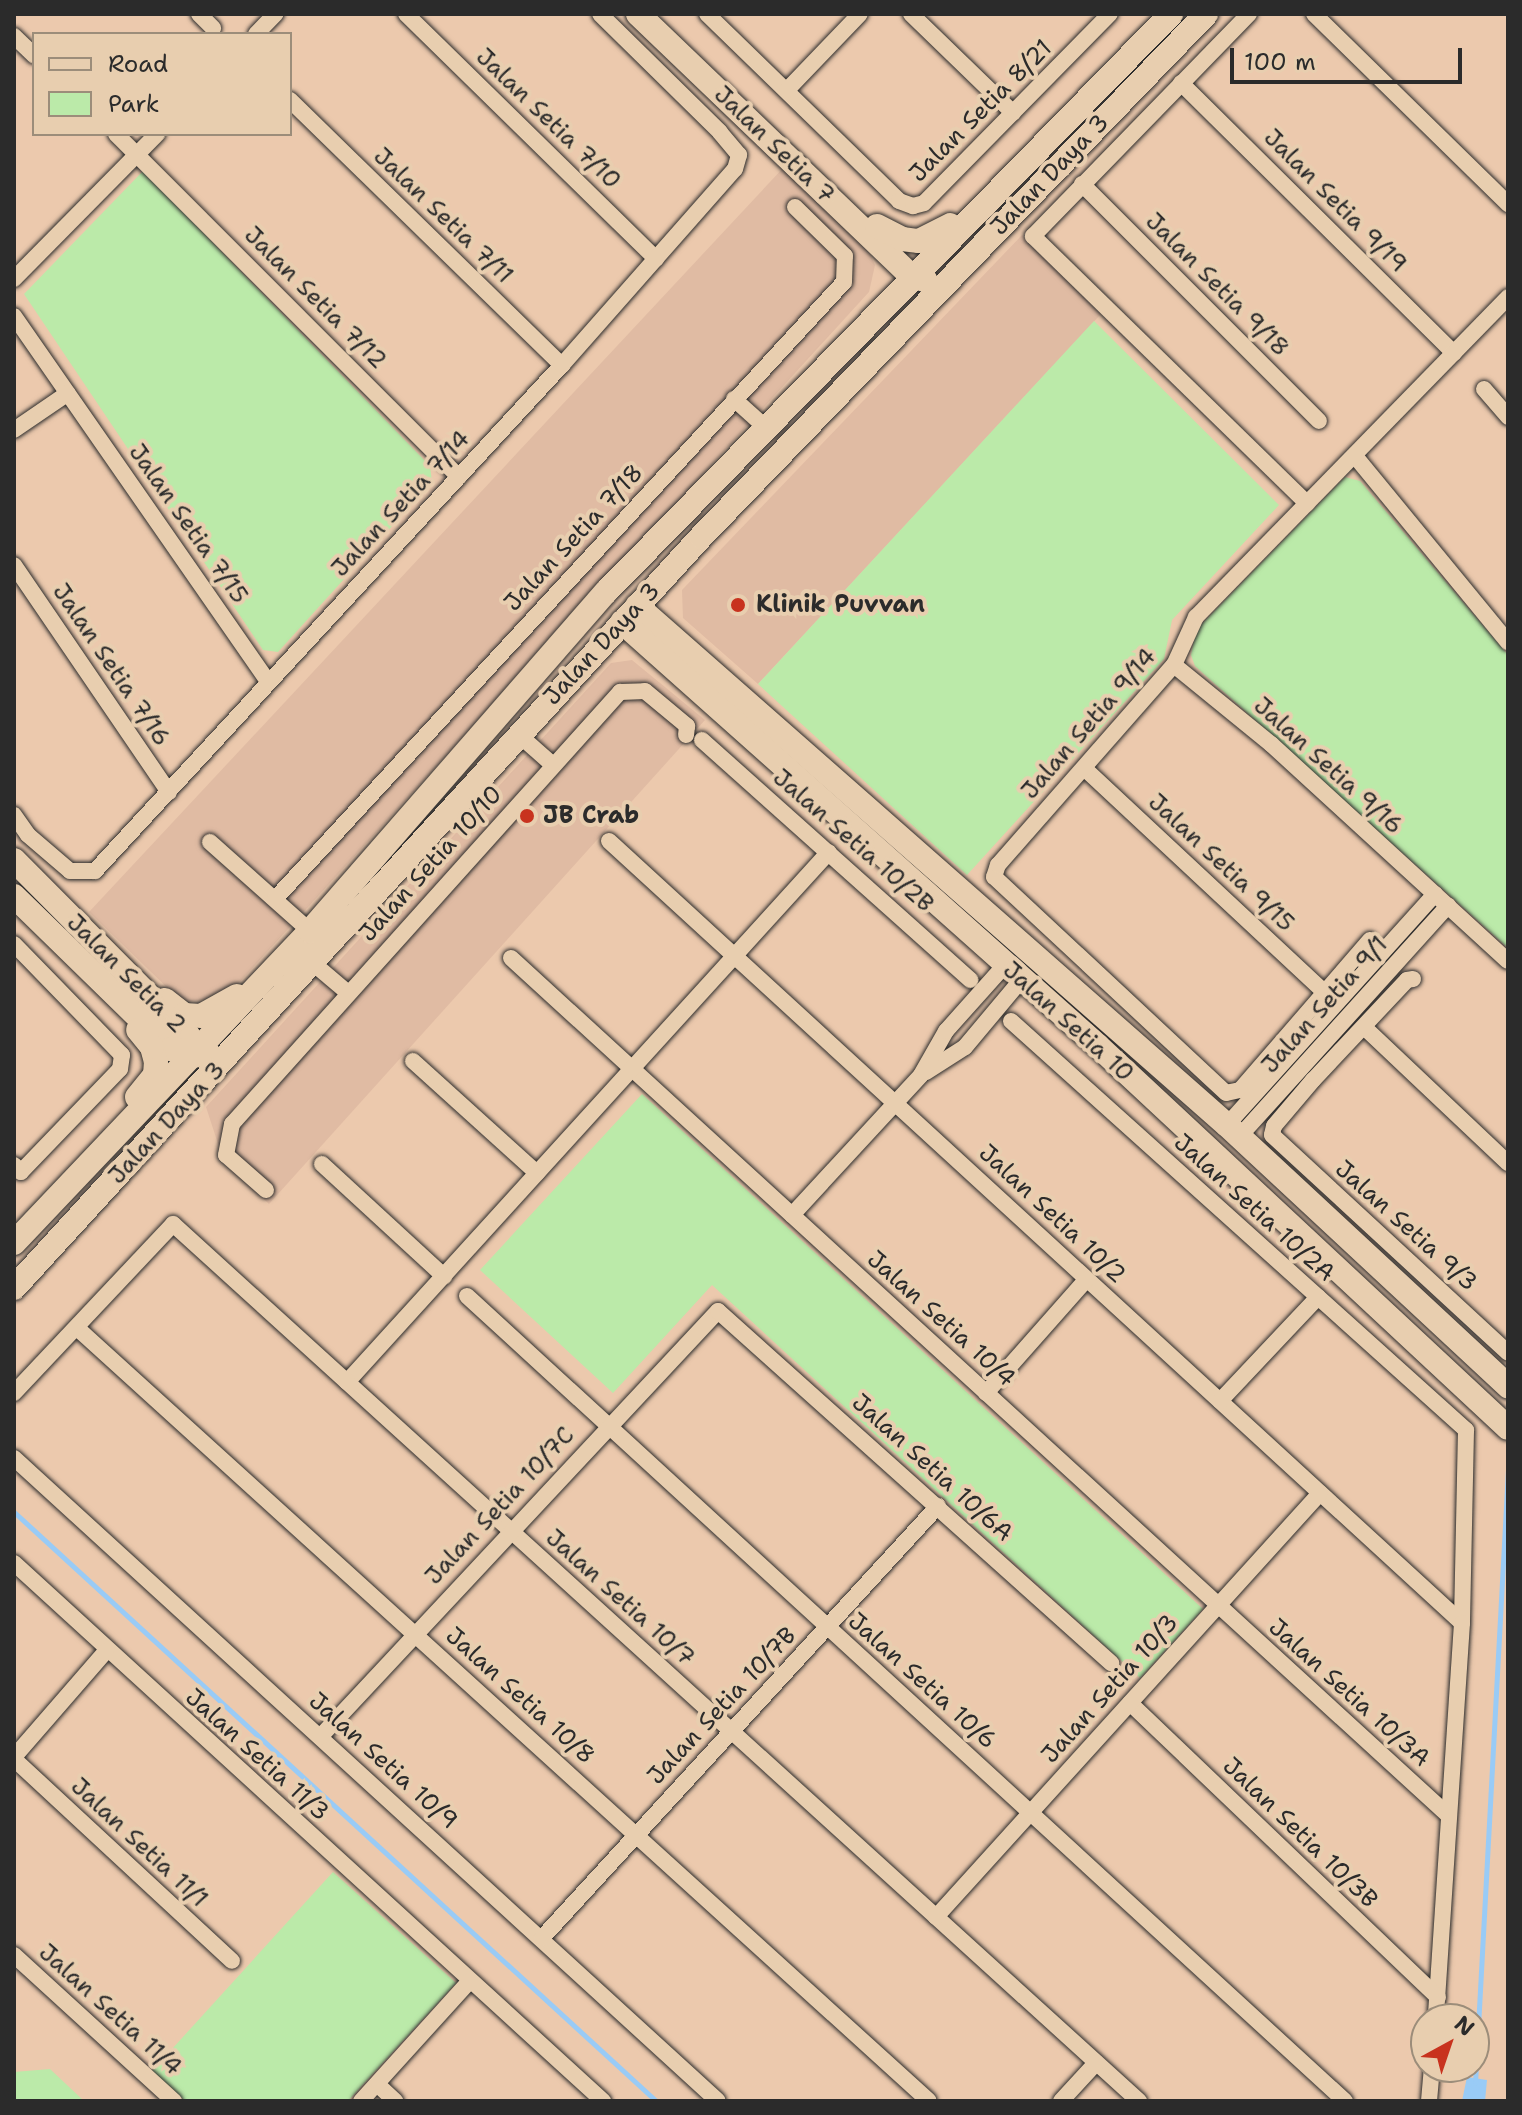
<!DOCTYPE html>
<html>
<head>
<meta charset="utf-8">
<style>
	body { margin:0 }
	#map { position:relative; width:1522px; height:2115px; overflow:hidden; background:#ecc9ad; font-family:"Shantell Sans",sans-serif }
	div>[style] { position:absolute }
	.built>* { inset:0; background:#e0bba3 }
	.green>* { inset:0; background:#bbeaa9 }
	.water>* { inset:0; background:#99cbf6 }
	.stream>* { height:5px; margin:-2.5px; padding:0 2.5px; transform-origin:2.5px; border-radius:2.5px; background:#99cbf6 }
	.roads { filter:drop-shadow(0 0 2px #2b2b2b) drop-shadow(0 0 2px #2b2b2b) }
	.street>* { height:16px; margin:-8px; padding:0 8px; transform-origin:8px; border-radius:8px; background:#e8ceaf }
	.secondary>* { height:24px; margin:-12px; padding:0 12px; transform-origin:12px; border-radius:12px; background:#e8ceaf }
	.dots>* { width:22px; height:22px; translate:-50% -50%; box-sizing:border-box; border:4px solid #e8ceaf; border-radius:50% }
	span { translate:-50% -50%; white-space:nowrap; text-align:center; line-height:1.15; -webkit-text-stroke:8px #e8ceaf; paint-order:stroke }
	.street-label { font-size:24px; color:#2b2b2b }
	.poi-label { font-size:24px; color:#2b2b2b; font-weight:700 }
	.left { translate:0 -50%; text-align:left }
	.frame { position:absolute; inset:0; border:16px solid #2b2b2b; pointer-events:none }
	.legend { position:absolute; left:32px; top:32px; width:260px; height:104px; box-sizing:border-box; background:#e8ceaf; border:2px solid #9c8d7a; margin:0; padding:10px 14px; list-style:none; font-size:24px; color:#2b2b2b }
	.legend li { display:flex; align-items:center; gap:16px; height:40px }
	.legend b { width:40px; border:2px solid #9c8d7a }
	.north { position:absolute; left:1410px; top:2003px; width:80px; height:80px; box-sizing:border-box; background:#e8ceaf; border:2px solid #9c8d7a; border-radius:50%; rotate:40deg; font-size:22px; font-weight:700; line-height:32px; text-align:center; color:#2b2b2b }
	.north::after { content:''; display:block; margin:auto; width:28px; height:36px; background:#c8321e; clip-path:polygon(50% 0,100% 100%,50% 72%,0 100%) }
	.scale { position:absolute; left:1230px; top:48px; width:232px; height:36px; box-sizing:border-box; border:4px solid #2b2b2b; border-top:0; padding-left:10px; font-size:24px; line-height:28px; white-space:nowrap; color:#2b2b2b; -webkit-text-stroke:6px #e8ceaf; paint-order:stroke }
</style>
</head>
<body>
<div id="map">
	<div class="built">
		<div style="clip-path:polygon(784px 167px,868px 250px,875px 265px,869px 292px,225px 998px,182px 1002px,89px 912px)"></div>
		<div style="clip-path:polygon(1022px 235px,1101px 314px,758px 684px,683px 618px,682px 590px)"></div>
		<div style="clip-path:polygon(632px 660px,705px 720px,269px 1204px,224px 1162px,206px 1107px,611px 663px)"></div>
	</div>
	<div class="green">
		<div style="clip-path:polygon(143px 171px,430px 466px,432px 482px,278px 652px,263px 650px,24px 294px)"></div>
		<div style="clip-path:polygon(1094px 321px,1279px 505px,1172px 620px,1164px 659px,967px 875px,758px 684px)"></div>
		<div style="clip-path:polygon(1345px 477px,1360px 481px,1508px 655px,1508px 948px,1195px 666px,1191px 655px,1196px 630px)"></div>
		<div style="clip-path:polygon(642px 1094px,1203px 1609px,1140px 1678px,712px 1285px,613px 1393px,480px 1270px)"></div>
		<div style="clip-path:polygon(333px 1872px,456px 1983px,348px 2101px,185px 2101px,152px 2071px)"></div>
		<div style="clip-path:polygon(50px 2069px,84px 2101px,14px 2101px,14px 2072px)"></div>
	</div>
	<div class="water">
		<div style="clip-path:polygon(1467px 2077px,1487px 2080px,1485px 2101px,1462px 2101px)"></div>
	</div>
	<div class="stream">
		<div style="left:14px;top:1512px;width:871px;rotate:42.53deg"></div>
		<div style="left:1475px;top:2083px;width:615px;rotate:-86.92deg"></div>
	</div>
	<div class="roads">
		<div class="street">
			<div style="left:199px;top:14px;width:20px;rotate:45deg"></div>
			<div style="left:406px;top:14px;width:350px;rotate:44.4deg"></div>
			<div style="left:707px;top:14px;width:268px;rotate:44.2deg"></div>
			<div style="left:899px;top:201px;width:15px;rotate:20deg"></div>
			<div style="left:913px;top:206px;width:11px;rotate:-15deg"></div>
			<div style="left:924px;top:203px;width:265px;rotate:-45.5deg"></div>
			<div style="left:911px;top:14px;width:142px;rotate:44.1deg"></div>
			<div style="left:1249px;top:14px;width:310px;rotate:134.2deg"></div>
			<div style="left:1033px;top:236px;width:383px;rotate:44.3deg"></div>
			<div style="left:1314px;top:14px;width:272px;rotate:44.4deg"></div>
			<div style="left:256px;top:34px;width:28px;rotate:-46deg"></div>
			<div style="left:14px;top:36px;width:28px;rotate:44deg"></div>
			<div style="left:1181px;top:83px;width:384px;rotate:44.7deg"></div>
			<div style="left:787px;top:90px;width:105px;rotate:-46.2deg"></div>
			<div style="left:290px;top:100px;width:380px;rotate:44.3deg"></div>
			<div style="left:116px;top:134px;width:485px;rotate:45deg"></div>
			<div style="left:1082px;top:184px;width:335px;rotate:45deg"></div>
			<div style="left:14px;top:279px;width:204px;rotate:-45.4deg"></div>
			<div style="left:14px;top:316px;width:446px;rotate:55.2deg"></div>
			<div style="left:1484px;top:389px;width:37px;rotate:49deg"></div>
			<div style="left:734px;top:399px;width:40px;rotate:42deg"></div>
			<div style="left:14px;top:430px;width:65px;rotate:-34.4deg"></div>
			<div style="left:1355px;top:456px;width:241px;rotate:50.6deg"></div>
			<div style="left:14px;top:565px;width:275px;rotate:55.7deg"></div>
			<div style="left:1174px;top:665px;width:125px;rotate:39.2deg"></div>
			<div style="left:1271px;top:744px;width:321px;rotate:42.5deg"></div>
			<div style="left:518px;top:734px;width:47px;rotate:41.5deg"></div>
			<div style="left:702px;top:740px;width:360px;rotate:41.8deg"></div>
			<div style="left:1084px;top:768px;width:331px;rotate:43deg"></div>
			<div style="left:14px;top:815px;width:24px;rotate:55deg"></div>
			<div style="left:28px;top:835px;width:55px;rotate:40.6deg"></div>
			<div style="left:70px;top:871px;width:25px"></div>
			<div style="left:95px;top:871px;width:689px;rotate:-47.3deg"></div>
			<div style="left:562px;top:365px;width:261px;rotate:-48.6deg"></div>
			<div style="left:735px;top:169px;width:15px;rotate:-74deg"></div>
			<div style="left:739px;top:155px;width:30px;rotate:-130deg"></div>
			<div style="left:720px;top:132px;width:168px;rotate:-135.5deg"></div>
			<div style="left:609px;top:841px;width:1157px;rotate:42.51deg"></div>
			<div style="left:210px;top:842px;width:134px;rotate:41.7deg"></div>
			<div style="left:275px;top:899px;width:839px;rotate:-47.32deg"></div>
			<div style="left:844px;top:282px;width:26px;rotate:-88deg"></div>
			<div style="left:845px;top:256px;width:70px;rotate:-135.6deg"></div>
			<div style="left:1370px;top:940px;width:198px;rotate:130.9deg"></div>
			<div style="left:1240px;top:1090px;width:14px;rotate:168deg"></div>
			<div style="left:1226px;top:1093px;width:317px;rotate:-137deg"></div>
			<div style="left:994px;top:877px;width:13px;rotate:-72deg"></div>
			<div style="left:998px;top:865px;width:266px;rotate:-48.7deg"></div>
			<div style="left:1174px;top:665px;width:53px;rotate:-65.4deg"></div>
			<div style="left:1196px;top:617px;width:447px;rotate:-45.7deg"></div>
			<div style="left:14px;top:944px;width:155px;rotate:45.8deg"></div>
			<div style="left:122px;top:1055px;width:14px;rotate:98deg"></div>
			<div style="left:120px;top:1069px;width:143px;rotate:133.9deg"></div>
			<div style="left:21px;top:1172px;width:10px;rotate:-135deg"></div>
			<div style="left:511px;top:958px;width:1270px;rotate:42.45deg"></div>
			<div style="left:314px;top:964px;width:43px;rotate:40.3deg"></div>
			<div style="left:1413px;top:979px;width:6px;rotate:171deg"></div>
			<div style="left:1407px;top:980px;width:137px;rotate:133.2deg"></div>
			<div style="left:1313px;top:1080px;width:60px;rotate:130.3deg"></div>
			<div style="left:1274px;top:1126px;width:9px;rotate:103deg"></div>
			<div style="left:1272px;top:1135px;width:321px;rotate:42.7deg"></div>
			<div style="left:1011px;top:1021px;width:612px;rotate:41.95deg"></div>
			<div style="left:1466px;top:1430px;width:193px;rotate:91.2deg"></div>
			<div style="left:1462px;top:1623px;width:397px;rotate:93.8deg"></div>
			<div style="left:1364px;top:1027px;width:198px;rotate:43.4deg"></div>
			<div style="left:413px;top:1061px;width:167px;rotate:42.1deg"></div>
			<div style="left:926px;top:1072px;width:46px;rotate:-32.7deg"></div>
			<div style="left:965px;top:1047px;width:87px;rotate:-50.1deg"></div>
			<div style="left:1227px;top:1125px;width:311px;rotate:-48deg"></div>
			<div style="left:1239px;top:1137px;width:312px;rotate:-47.9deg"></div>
			<div style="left:322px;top:1164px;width:166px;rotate:42.6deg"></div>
			<div style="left:266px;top:1190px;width:53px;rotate:-138.8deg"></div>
			<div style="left:226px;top:1155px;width:32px;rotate:-79deg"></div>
			<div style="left:232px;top:1124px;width:581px;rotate:-48.07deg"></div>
			<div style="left:620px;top:692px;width:25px;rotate:-2deg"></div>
			<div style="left:645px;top:691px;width:55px;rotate:39.8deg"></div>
			<div style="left:687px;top:726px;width:9px;rotate:96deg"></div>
			<div style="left:792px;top:1215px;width:190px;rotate:-47.3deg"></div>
			<div style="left:921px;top:1075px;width:51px;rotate:-60.4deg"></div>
			<div style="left:946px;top:1031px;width:89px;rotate:-48.2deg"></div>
			<div style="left:467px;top:1296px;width:1191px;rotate:42.52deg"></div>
			<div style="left:77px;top:1328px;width:1150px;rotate:42.22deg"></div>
			<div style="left:347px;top:1382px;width:716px;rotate:-47.72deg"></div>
			<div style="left:14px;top:1393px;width:232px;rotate:-46.7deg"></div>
			<div style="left:173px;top:1224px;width:1305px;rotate:42.24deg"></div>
			<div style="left:986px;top:1393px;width:152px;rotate:-48.5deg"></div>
			<div style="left:1220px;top:1401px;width:143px;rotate:-46.7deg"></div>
			<div style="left:14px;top:1458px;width:953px;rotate:42.41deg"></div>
			<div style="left:14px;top:1563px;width:798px;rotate:42.41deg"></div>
			<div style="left:1130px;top:1703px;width:426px;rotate:43.7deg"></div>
			<div style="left:320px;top:1737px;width:583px;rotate:-46.95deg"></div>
			<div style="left:718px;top:1311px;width:528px;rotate:41.85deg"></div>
			<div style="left:14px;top:1757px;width:140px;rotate:-49deg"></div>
			<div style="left:14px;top:1759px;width:297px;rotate:42.8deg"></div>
			<div style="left:936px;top:1917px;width:572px;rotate:-47.83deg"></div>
			<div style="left:542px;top:1938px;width:586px;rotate:-47.49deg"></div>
			<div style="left:14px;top:1955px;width:217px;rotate:42.4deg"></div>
			<div style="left:377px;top:2084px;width:25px;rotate:43deg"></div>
			<div style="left:361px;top:2101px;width:162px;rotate:-47.8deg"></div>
			<div style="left:1061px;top:2101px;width:52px;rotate:-47.4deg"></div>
			<div style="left:1429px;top:2101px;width:34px;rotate:-85deg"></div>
		</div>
		<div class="secondary">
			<div style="left:638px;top:14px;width:378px;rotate:43.8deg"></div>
			<div style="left:911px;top:276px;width:15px;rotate:16deg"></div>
			<div style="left:877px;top:226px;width:28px;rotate:27deg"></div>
			<div style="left:902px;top:239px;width:17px;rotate:7deg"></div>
			<div style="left:919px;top:241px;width:35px;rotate:-27deg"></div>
			<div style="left:637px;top:606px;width:786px;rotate:41.34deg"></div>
			<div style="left:1227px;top:1125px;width:384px;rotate:42.9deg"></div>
			<div style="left:622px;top:622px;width:637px;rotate:41.69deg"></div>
			<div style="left:1098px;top:1046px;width:560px;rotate:42.98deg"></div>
			<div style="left:14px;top:860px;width:247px;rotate:45.2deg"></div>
			<div style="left:188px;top:1035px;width:22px;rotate:68deg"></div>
			<div style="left:14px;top:896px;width:219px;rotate:44.3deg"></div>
			<div style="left:171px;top:1049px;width:38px;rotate:7deg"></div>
			<div style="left:165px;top:1000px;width:24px;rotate:38deg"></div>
			<div style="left:184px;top:1015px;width:17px;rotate:3deg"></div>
			<div style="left:201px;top:1016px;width:41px;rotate:-29.1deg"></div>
			<div style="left:137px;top:1097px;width:28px;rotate:-51deg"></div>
			<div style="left:155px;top:1075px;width:13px;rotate:-86deg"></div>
			<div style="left:156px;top:1062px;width:16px;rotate:-105deg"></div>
			<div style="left:152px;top:1047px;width:22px;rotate:-129deg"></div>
			<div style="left:14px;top:1243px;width:430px;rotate:-46.5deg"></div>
			<div style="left:310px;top:931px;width:451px;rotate:-48.9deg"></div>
			<div style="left:607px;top:591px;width:807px;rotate:-45.65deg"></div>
			<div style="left:14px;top:1288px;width:1018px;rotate:-47.55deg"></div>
			<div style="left:701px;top:537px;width:727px;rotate:-46deg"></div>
		</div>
	</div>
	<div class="dots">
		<div style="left:738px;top:605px;background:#c8321e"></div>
		<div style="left:527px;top:816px;background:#c8321e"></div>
	</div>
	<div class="street-label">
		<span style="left:981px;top:111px;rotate:-45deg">Jalan Setia 8/21</span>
		<span style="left:548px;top:119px;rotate:44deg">Jalan Setia 7/10</span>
		<span style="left:774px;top:145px;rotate:44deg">Jalan Setia 7</span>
		<span style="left:1050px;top:175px;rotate:-46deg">Jalan Daya 3</span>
		<span style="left:1335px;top:201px;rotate:45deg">Jalan Setia 9/19</span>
		<span style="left:443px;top:216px;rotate:44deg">Jalan Setia 7/11</span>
		<span style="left:1217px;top:285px;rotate:45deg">Jalan Setia 9/18</span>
		<span style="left:315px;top:298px;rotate:45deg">Jalan Setia 7/12</span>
		<span style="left:401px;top:504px;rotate:-47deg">Jalan Setia 7/14</span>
		<span style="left:188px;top:524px;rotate:55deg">Jalan Setia 7/15</span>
		<span style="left:574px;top:538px;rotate:-47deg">Jalan Setia 7/18</span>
		<span style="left:602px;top:644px;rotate:-47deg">Jalan Daya 3</span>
		<span style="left:111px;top:665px;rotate:56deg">Jalan Setia 7/16</span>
		<span style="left:1089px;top:724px;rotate:-49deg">Jalan Setia 9/14</span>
		<span style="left:1328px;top:766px;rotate:42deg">Jalan Setia 9/16</span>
		<span style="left:853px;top:841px;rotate:41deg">Jalan Setia 10/2B</span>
		<span style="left:1221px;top:863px;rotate:43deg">Jalan Setia 9/15</span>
		<span style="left:431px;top:864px;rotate:-48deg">Jalan Setia 10/10</span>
		<span style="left:126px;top:974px;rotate:45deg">Jalan Setia 2</span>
		<span style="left:1325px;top:1005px;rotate:-48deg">Jalan Setia 9/1</span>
		<span style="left:1068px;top:1022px;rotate:42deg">Jalan Setia 10</span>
		<span style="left:167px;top:1123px;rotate:-47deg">Jalan Daya 3</span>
		<span style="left:1254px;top:1208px;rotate:42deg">Jalan Setia 10/2A</span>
		<span style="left:1052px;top:1214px;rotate:43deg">Jalan Setia 10/2</span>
		<span style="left:1406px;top:1226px;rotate:42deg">Jalan Setia 9/3</span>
		<span style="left:941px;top:1319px;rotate:42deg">Jalan Setia 10/4</span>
		<span style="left:932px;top:1468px;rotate:42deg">Jalan Setia 10/6A</span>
		<span style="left:500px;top:1506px;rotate:-47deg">Jalan Setia 10/7C</span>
		<span style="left:620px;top:1598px;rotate:42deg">Jalan Setia 10/7</span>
		<span style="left:922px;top:1681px;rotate:42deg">Jalan Setia 10/6</span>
		<span style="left:1110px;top:1689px;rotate:-48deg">Jalan Setia 10/3</span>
		<span style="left:1349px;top:1693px;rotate:42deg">Jalan Setia 10/3A</span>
		<span style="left:520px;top:1696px;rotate:42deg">Jalan Setia 10/8</span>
		<span style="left:722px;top:1706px;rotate:-47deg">Jalan Setia 10/7B</span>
		<span style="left:257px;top:1755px;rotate:42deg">Jalan Setia 11/3</span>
		<span style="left:383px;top:1761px;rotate:42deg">Jalan Setia 10/9</span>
		<span style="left:1300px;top:1833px;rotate:44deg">Jalan Setia 10/3B</span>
		<span style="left:139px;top:1843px;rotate:43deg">Jalan Setia 11/1</span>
		<span style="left:110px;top:2010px;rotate:42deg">Jalan Setia 11/4</span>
	</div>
	<div class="poi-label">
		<span class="left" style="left:756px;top:605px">Klinik Puvvan</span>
		<span class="left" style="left:543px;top:816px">JB Crab</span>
	</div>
	<div class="frame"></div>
	<ul class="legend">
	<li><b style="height:10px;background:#e8ceaf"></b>Road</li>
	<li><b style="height:22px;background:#bbeaa9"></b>Park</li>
	</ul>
	<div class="north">N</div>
	<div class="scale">100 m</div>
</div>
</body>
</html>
